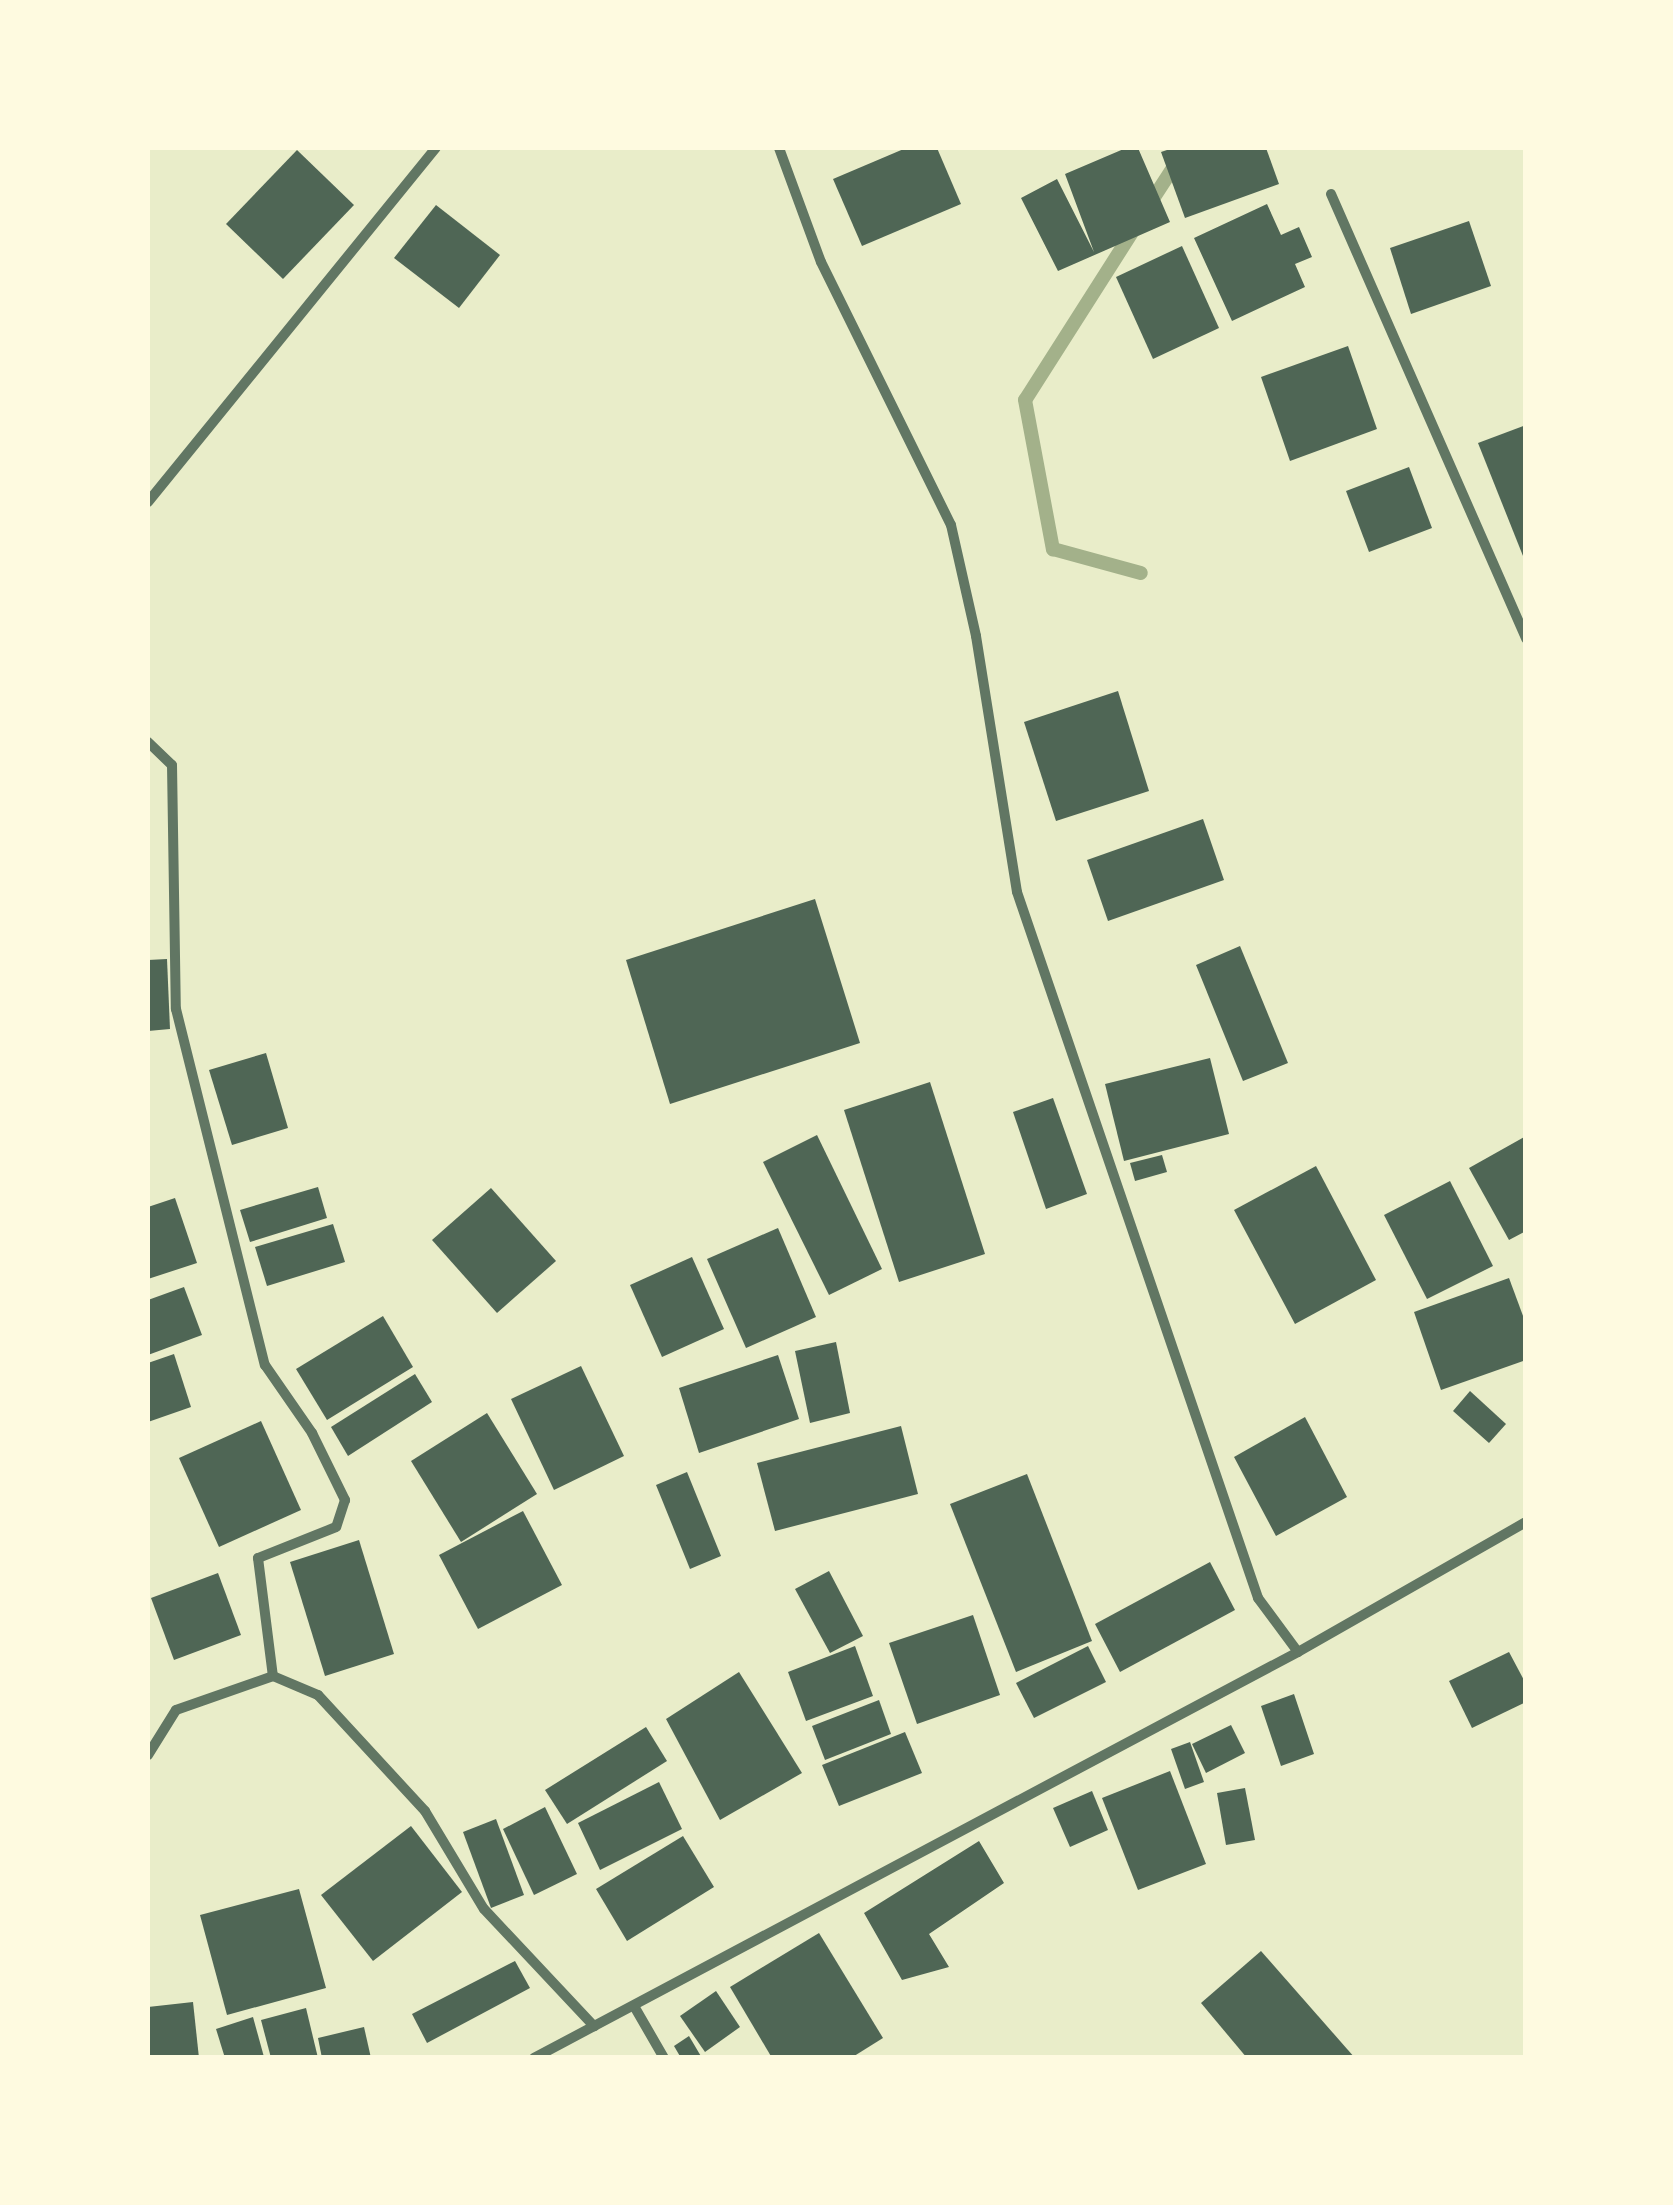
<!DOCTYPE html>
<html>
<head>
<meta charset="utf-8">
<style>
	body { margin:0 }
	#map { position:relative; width:1673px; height:2205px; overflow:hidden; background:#e9edc9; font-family:"Fira Sans",sans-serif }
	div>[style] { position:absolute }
	.stream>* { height:14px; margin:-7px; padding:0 7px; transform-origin:7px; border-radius:7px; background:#a3b18a }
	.building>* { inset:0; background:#4f6655 }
	.minor>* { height:10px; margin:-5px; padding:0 5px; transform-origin:5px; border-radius:5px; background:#617663 }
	span { translate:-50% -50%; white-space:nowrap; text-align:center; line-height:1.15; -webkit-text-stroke:8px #fefae0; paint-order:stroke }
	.frame { position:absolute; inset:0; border:150px solid #fefae0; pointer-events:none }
</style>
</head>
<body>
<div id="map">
	<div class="stream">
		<div style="left:1147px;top:208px;width:72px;rotate:-57deg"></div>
		<div style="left:1136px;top:226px;width:206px;rotate:122.5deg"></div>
		<div style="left:1025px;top:400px;width:152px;rotate:79.4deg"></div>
		<div style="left:1053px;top:549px;width:91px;rotate:15.3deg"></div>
	</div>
	<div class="building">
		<div style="clip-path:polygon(906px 148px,937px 148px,961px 204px,862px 246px,833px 179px)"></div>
		<div style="clip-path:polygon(1126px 148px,1138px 148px,1170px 222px,1058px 271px,1021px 198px,1057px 179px,1094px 252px,1065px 174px)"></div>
		<div style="clip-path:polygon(1173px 148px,1266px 148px,1279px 184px,1185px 218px,1161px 152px)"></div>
		<div style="clip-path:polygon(297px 150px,354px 205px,283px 279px,226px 224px)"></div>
		<div style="clip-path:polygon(1267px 204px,1281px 235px,1299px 227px,1312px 257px,1295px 264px,1305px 287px,1232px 321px,1194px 238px)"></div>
		<div style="clip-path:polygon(436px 205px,500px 255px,459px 308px,394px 258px)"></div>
		<div style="clip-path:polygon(1469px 221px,1491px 286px,1411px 314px,1390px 248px)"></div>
		<div style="clip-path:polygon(1182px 246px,1219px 328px,1153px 359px,1116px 277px)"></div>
		<div style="clip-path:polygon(1348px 346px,1377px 429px,1290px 461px,1261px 377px)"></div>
		<div style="clip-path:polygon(1526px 425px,1526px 561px,1525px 561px,1478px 443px)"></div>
		<div style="clip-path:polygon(1409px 467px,1432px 528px,1369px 552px,1346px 491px)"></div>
		<div style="clip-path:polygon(1118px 691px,1149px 791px,1056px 821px,1024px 722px)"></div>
		<div style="clip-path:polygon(1203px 819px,1224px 880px,1108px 921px,1087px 860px)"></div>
		<div style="clip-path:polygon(815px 899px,860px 1043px,670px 1104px,626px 960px)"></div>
		<div style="clip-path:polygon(1240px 946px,1288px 1063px,1243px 1081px,1196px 965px)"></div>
		<div style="clip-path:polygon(167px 959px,170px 1029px,148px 1031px,148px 960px)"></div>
		<div style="clip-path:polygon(266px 1053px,288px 1128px,232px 1145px,209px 1070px)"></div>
		<div style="clip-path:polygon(1210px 1058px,1229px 1134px,1124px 1161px,1105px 1084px)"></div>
		<div style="clip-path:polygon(930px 1082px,985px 1254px,899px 1282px,844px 1110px)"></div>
		<div style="clip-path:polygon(1053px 1098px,1087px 1194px,1046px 1209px,1013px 1112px)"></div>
		<div style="clip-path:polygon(817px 1135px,882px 1269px,829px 1295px,763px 1162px)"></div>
		<div style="clip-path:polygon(1526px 1136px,1526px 1231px,1509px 1240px,1469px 1168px)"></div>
		<div style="clip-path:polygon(1162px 1155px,1167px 1172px,1135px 1181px,1130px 1163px)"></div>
		<div style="clip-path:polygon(1316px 1166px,1376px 1280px,1295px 1324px,1234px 1210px)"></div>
		<div style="clip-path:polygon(1450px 1181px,1493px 1266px,1427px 1299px,1384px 1215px)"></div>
		<div style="clip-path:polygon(318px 1187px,327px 1218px,250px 1242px,240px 1210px)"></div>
		<div style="clip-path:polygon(491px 1188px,556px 1261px,497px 1313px,432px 1240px)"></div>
		<div style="clip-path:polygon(175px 1198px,197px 1263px,148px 1279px,148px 1207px)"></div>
		<div style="clip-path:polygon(333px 1224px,345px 1262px,267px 1286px,255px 1247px)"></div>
		<div style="clip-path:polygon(778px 1228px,816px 1317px,746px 1348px,707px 1259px)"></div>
		<div style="clip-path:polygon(692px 1257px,724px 1329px,662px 1357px,630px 1285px)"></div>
		<div style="clip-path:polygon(1509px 1278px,1526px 1324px,1526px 1360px,1441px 1390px,1414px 1312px)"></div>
		<div style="clip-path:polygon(184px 1287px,202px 1335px,148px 1355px,148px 1300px)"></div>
		<div style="clip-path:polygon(383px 1316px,413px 1367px,327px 1420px,296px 1369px)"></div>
		<div style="clip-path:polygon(836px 1342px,850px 1413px,810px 1423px,795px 1351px)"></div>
		<div style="clip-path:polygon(174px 1354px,191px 1407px,148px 1422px,148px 1363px)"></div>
		<div style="clip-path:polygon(778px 1355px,799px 1419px,699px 1453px,679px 1388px)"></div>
		<div style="clip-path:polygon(581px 1366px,624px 1456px,554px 1490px,511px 1399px)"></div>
		<div style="clip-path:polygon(415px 1374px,432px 1402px,348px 1456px,331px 1427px)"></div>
		<div style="clip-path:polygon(1470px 1391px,1506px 1424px,1489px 1443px,1453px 1411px)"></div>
		<div style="clip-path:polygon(487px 1413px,537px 1494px,461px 1542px,411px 1461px)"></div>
		<div style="clip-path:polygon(1305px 1417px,1347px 1497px,1276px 1536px,1234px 1457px)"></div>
		<div style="clip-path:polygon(261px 1421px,301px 1510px,219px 1547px,179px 1458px)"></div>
		<div style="clip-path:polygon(901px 1426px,918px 1494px,775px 1531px,757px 1463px)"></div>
		<div style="clip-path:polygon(687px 1472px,721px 1556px,690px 1569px,656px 1485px)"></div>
		<div style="clip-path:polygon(1027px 1474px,1092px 1641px,1016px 1672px,950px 1504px)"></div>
		<div style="clip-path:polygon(523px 1511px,562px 1585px,478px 1629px,439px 1555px)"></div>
		<div style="clip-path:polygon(359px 1540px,394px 1654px,325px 1676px,290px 1562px)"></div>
		<div style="clip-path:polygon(1210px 1562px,1235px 1610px,1120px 1672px,1095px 1624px)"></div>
		<div style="clip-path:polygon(829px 1571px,863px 1636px,830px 1653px,795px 1589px)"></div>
		<div style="clip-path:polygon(218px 1573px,241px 1635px,174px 1660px,151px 1598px)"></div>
		<div style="clip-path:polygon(973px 1615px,1000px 1695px,917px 1724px,889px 1643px)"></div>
		<div style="clip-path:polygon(855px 1646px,873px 1696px,806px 1721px,788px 1672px)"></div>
		<div style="clip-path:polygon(1088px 1646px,1106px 1682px,1034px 1718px,1016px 1683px)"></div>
		<div style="clip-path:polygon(1509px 1652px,1526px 1684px,1526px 1702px,1472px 1728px,1449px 1681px)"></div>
		<div style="clip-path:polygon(739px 1672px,802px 1773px,720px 1820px,666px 1719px)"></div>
		<div style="clip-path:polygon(1294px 1694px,1314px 1754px,1281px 1766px,1261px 1706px)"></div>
		<div style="clip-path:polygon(879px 1700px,891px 1734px,825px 1760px,812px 1726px)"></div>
		<div style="clip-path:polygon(1231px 1725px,1245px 1753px,1206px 1773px,1192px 1744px)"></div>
		<div style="clip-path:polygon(646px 1727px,667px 1761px,567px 1824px,545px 1790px)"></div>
		<div style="clip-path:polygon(905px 1732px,922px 1773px,839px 1806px,822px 1765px)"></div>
		<div style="clip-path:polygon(1190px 1742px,1204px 1782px,1185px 1789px,1171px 1749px)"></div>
		<div style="clip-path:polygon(1170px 1771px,1206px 1864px,1138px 1890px,1102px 1798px)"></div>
		<div style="clip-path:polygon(659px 1782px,682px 1829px,600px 1870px,578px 1823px)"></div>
		<div style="clip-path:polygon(1245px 1788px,1255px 1840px,1226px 1845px,1217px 1793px)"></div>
		<div style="clip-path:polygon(1092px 1791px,1108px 1830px,1070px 1847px,1053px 1808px)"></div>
		<div style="clip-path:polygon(545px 1807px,577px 1874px,534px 1895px,503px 1829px)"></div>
		<div style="clip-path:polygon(496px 1819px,524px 1895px,491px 1908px,463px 1832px)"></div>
		<div style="clip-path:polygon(411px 1826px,462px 1892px,373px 1961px,321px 1895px)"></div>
		<div style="clip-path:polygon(683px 1836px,714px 1887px,627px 1941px,596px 1889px)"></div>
		<div style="clip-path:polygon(979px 1841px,1004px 1883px,929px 1934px,949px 1967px,902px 1980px,864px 1913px)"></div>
		<div style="clip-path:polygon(299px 1889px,326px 1988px,227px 2015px,200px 1915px)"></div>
		<div style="clip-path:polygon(819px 1933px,883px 2038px,851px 2058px,772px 2058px,730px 1987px)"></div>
		<div style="clip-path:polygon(1261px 1951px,1355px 2058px,1247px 2058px,1201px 2003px)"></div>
		<div style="clip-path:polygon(515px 1961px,530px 1988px,427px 2043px,412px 2014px)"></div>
		<div style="clip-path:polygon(716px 1991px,740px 2027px,705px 2052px,680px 2016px)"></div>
		<div style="clip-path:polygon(193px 2002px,199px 2058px,148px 2058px,148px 2007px)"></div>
		<div style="clip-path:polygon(306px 2008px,318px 2058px,271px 2058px,261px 2020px)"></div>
		<div style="clip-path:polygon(253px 2017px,264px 2057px,225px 2058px,216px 2029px)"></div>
		<div style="clip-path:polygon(364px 2027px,371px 2058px,322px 2058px,318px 2038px)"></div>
		<div style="clip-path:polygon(689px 2036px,702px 2058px,681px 2058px,674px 2046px)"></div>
	</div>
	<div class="minor">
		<div style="left:779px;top:148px;width:121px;rotate:69.8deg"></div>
		<div style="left:821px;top:262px;width:293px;rotate:63.7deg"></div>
		<div style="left:951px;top:525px;width:114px;rotate:77.3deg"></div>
		<div style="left:976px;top:636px;width:259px;rotate:80.9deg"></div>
		<div style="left:1017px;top:892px;width:746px;rotate:71.15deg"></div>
		<div style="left:1258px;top:1598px;width:67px;rotate:53.5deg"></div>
		<div style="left:1331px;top:194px;width:486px;rotate:66.3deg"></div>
		<div style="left:148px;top:502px;width:456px;rotate:-50.9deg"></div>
		<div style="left:148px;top:742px;width:33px;rotate:44deg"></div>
		<div style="left:172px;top:765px;width:244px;rotate:89.1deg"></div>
		<div style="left:176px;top:1009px;width:367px;rotate:76deg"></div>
		<div style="left:265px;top:1365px;width:83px;rotate:55.3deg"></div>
		<div style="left:312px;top:1433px;width:75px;rotate:63.8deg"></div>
		<div style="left:345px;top:1500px;width:28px;rotate:108deg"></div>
		<div style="left:336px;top:1527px;width:84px;rotate:158.3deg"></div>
		<div style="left:258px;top:1558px;width:119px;rotate:82.8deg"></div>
		<div style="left:148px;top:1755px;width:53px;rotate:-58.1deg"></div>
		<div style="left:176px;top:1710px;width:103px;rotate:-19.3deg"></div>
		<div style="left:273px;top:1676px;width:49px;rotate:22.9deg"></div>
		<div style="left:318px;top:1695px;width:158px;rotate:47.3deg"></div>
		<div style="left:425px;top:1811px;width:114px;rotate:59deg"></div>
		<div style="left:484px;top:1909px;width:161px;rotate:46.8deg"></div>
		<div style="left:634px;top:2006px;width:60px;rotate:60deg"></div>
		<div style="left:534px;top:2058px;width:865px;rotate:-27.99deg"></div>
		<div style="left:1298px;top:1652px;width:262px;rotate:-29.7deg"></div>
	</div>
	<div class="frame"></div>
</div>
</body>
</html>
